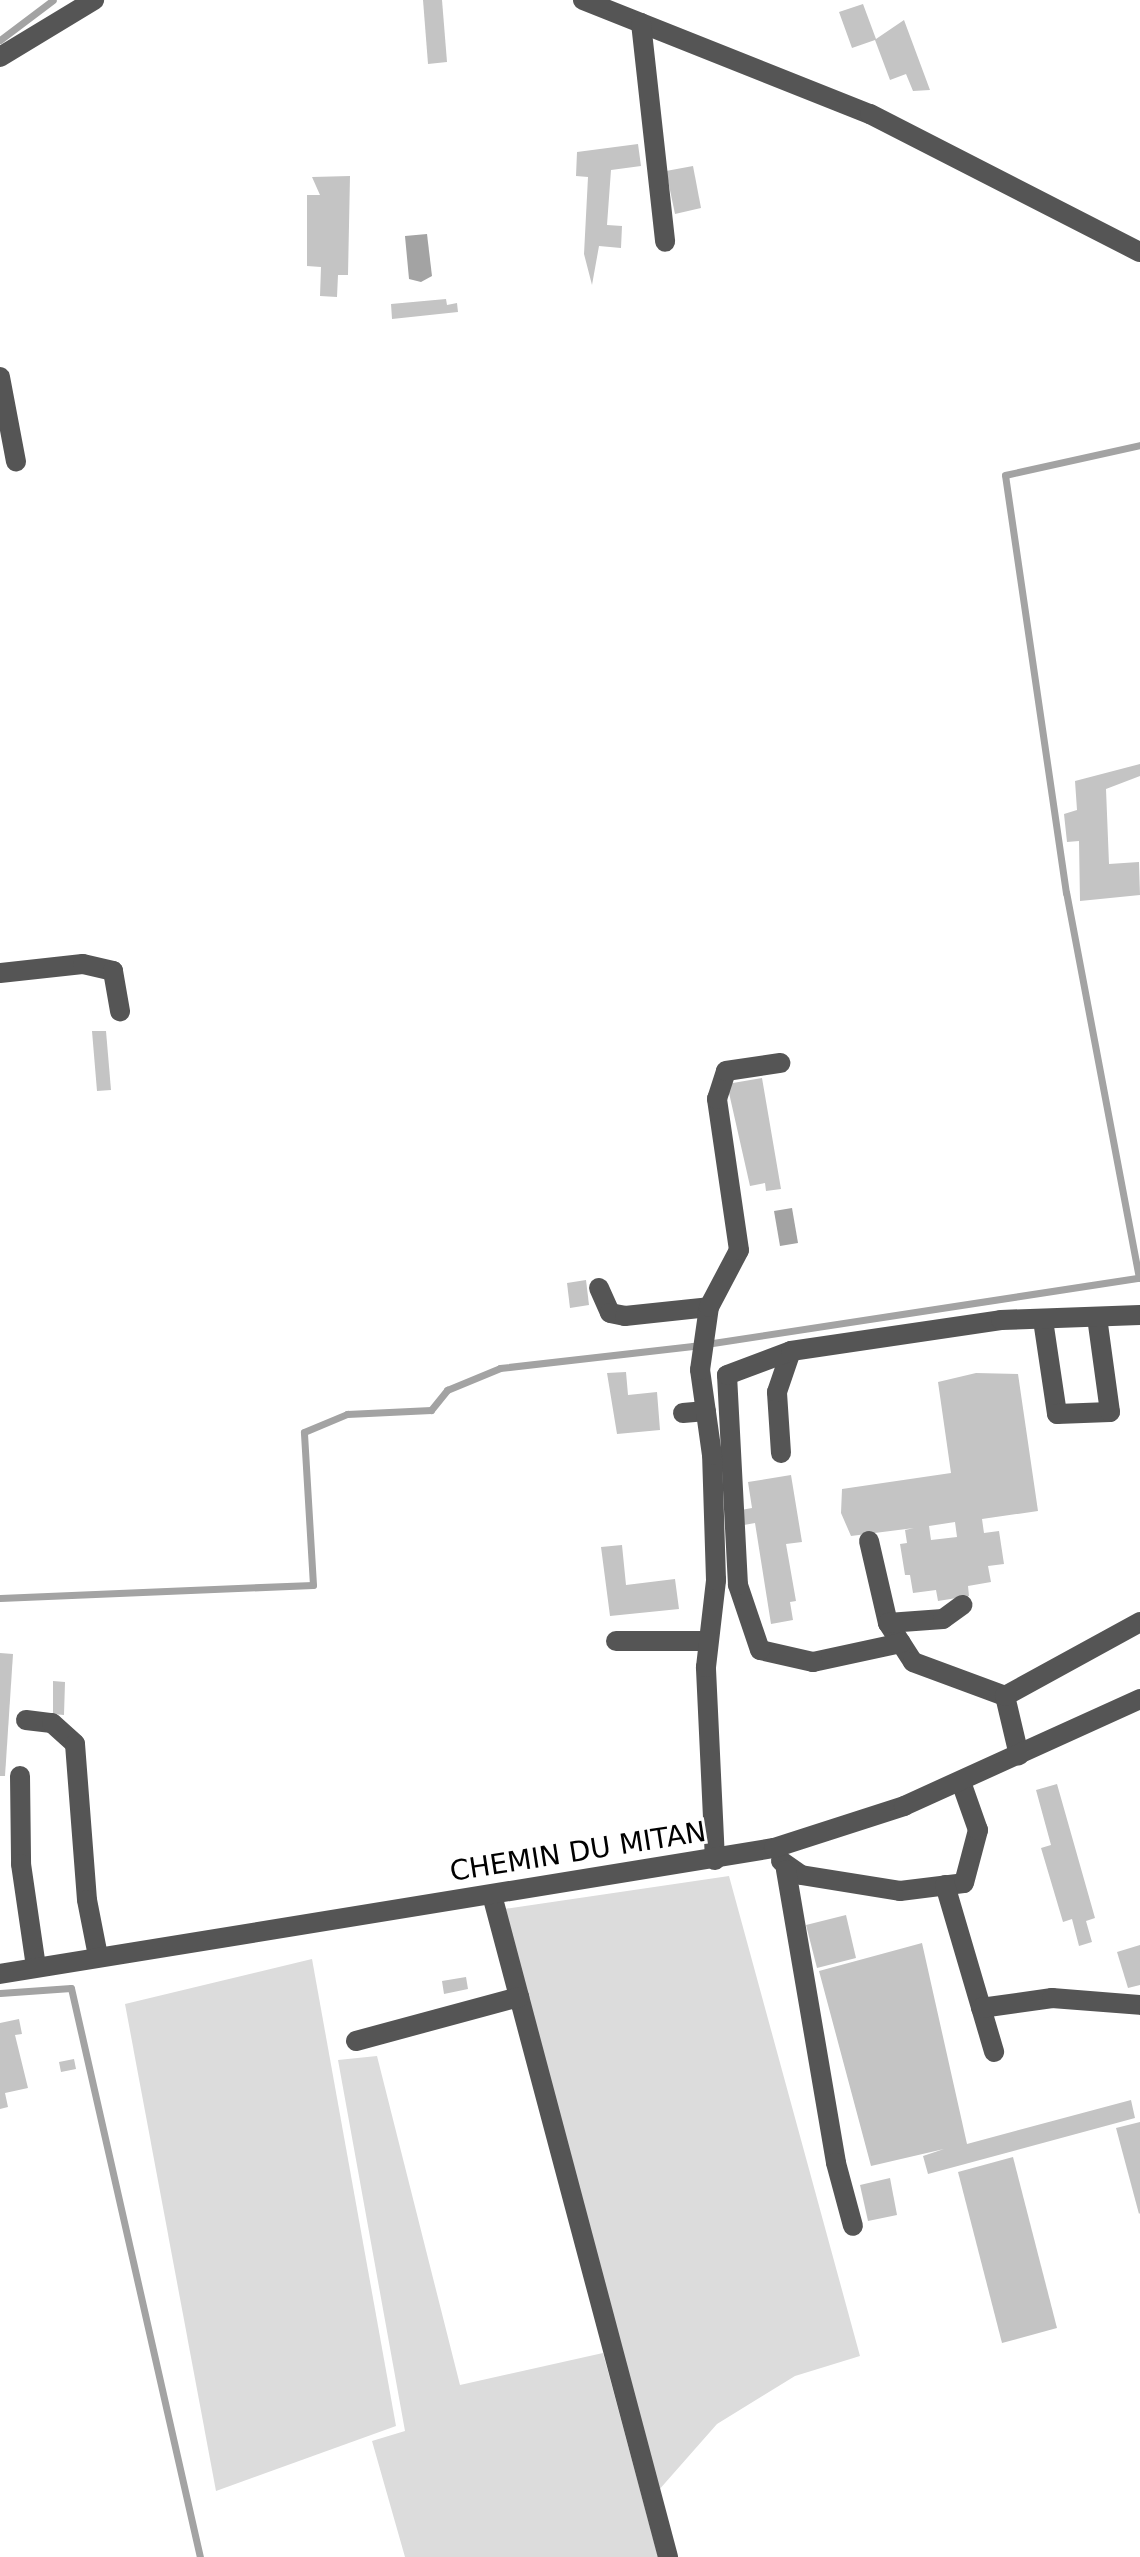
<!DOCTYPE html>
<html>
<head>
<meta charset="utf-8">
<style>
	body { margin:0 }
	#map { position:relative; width:1140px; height:2557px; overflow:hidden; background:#fff; font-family:"DejaVu Sans",sans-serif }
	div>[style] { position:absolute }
	.green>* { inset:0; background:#dcdcdc }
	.water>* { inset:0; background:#a3a3a3 }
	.stream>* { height:7px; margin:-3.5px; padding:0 3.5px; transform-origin:3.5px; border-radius:3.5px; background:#a3a3a3 }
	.building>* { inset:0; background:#c4c4c4 }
	.minor>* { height:20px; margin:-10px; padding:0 10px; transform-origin:10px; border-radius:10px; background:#555 }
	span { translate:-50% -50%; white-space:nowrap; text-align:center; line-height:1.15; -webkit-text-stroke:6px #fff; paint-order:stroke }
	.street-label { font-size:28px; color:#000 }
</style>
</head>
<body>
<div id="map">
	<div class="green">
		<div style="clip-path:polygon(729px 1876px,860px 2356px,795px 2376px,717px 2424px,658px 2491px,504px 1909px)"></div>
		<div style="clip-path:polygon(312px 1959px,396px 2426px,216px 2491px,125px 2004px)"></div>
		<div style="clip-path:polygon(377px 2056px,460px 2385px,603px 2353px,658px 2557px,405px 2557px,372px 2441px,405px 2431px,338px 2060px)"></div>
	</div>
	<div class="water">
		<div style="clip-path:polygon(427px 234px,432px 276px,421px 282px,409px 279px,405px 236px)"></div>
		<div style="clip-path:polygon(792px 1208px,798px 1243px,780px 1246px,774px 1211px)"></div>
	</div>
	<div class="stream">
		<div style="left:0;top:40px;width:66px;rotate:-37deg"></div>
		<div style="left:0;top:1598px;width:313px;rotate:-2.4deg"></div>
		<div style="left:313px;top:1585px;width:153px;rotate:-93.4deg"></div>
		<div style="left:304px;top:1432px;width:47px;rotate:-22.7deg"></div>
		<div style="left:347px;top:1414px;width:84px;rotate:-2.7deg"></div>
		<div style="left:431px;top:1410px;width:26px;rotate:-51deg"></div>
		<div style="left:447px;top:1390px;width:57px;rotate:-22.5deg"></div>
		<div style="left:500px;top:1368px;width:194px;rotate:-6.5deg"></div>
		<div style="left:693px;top:1346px;width:451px;rotate:-8.7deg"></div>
		<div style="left:1139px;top:1278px;width:392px;rotate:-100.7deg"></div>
		<div style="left:1066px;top:893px;width:422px;rotate:-98.3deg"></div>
		<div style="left:1005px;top:475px;width:138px;rotate:-12.5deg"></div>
		<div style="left:0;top:1993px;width:71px;rotate:-4deg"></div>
		<div style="left:71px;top:1988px;width:583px;rotate:77.23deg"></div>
	</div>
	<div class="building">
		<div style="clip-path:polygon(423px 0,442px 0,447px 62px,428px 64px)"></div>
		<div style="clip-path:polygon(863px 4px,876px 39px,904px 20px,930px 90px,913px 91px,906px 74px,890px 80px,875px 40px,852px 48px,839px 12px)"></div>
		<div style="clip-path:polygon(638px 144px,641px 166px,611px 170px,607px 225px,622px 226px,621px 248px,599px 246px,592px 285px,584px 254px,588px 177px,576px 176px,577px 152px)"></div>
		<div style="clip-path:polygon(693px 166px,701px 208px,675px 214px,666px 171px)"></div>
		<div style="clip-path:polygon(350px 176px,348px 275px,338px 275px,337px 297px,320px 296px,321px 267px,307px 266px,307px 195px,320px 195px,312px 177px)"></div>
		<div style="clip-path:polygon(446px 299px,447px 305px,457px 303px,458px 312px,392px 319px,391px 304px)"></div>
		<div style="clip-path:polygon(1140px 764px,1140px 776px,1106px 789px,1109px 864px,1139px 862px,1140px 895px,1080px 901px,1079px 841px,1067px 842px,1064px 814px,1077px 810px,1075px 781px)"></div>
		<div style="clip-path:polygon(92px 1031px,106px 1031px,111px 1090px,97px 1091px)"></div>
		<div style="clip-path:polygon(762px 1078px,781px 1189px,766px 1191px,765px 1183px,750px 1186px,727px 1084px)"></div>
		<div style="clip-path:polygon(586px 1280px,589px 1305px,570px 1308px,567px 1283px)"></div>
		<div style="clip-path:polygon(626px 1372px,628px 1395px,657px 1392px,660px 1430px,617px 1434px,607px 1373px)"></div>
		<div style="clip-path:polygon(evenodd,976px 1373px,1018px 1374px,1038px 1511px,982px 1519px,984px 1533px,999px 1531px,1004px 1564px,988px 1566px,991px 1582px,968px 1586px,969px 1596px,938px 1601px,936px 1590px,913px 1593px,910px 1575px,905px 1575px,900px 1544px,907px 1543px,905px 1530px,914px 1528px,851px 1536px,841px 1513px,842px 1489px,951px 1473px,938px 1382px,976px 1373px,955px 1522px,957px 1537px,931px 1540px,929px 1526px,955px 1522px)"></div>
		<div style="clip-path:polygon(791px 1475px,802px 1542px,786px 1544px,796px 1601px,790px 1602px,793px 1620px,771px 1624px,755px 1523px,744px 1525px,741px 1510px,752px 1508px,748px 1482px)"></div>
		<div style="clip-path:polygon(622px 1545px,626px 1585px,675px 1579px,679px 1609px,610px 1616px,601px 1547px)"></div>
		<div style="clip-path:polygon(0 1653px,13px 1654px,5px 1776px,0 1776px)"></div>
		<div style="clip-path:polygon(53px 1681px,65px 1682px,64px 1715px,53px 1714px)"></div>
		<div style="clip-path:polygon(1057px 1784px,1095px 1918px,1086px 1921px,1092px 1942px,1079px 1946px,1072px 1919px,1063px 1922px,1041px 1848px,1051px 1845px,1036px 1790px)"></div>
		<div style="clip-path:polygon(846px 1915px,856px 1958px,817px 1968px,806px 1925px)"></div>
		<div style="clip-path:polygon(922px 1943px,967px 2144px,1131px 2100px,1135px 2118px,928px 2174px,923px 2156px,944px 2149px,871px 2166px,819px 1971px)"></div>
		<div style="clip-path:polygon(1140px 1945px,1140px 1985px,1128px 1988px,1117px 1952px)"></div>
		<div style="clip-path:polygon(466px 1977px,468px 1989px,444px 1994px,442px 1981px)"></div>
		<div style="clip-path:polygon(19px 2019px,22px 2034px,15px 2035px,28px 2088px,5px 2093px,8px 2107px,0 2109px,0 2023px)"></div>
		<div style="clip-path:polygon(74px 2059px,76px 2069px,61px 2072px,59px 2062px)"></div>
		<div style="clip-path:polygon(1140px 2122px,1140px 2213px,1139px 2214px,1116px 2128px)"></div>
		<div style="clip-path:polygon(1013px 2157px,1057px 2328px,1002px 2343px,958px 2172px)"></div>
		<div style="clip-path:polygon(890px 2178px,897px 2215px,868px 2221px,860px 2185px)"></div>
	</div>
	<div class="minor">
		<div style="left:583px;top:0;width:309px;rotate:21.7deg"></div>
		<div style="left:870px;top:114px;width:303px;rotate:27.1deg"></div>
		<div style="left:641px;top:23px;width:220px;rotate:83.7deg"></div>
		<div style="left:0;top:57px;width:110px;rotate:-31.2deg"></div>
		<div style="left:0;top:377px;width:86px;rotate:79.3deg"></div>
		<div style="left:0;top:973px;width:83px;rotate:-6.2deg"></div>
		<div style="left:83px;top:964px;width:31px;rotate:13deg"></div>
		<div style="left:113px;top:971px;width:41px;rotate:80.1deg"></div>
		<div style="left:599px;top:1288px;width:27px;rotate:66deg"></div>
		<div style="left:610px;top:1313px;width:15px;rotate:11deg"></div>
		<div style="left:625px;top:1316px;width:84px;rotate:-6.1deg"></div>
		<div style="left:1043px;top:1320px;width:95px;rotate:81.5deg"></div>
		<div style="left:1057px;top:1414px;width:53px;rotate:-2.2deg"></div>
		<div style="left:1110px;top:1412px;width:96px;rotate:-97.8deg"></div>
		<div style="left:683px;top:1413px;width:23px;rotate:-5deg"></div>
		<div style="left:781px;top:1453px;width:61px;rotate:-93.8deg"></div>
		<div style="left:777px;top:1392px;width:43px;rotate:-71.1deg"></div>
		<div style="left:869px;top:1541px;width:84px;rotate:77deg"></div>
		<div style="left:888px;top:1623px;width:46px;rotate:57.3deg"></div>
		<div style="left:913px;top:1662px;width:98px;rotate:20.3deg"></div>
		<div style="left:1005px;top:1696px;width:61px;rotate:76.7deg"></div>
		<div style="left:888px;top:1623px;width:55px;rotate:-4.2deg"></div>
		<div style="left:943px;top:1619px;width:24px;rotate:-36deg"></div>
		<div style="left:616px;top:1641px;width:92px"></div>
		<div style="left:901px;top:1643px;width:90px;rotate:167.8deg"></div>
		<div style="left:813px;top:1662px;width:54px;rotate:-167.2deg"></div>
		<div style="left:760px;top:1650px;width:69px;rotate:-108.7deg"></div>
		<div style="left:738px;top:1585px;width:210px;rotate:-93deg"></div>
		<div style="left:727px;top:1375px;width:68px;rotate:-20.6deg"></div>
		<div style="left:791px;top:1351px;width:212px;rotate:-8.4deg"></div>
		<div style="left:1001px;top:1320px;width:139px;rotate:-2.1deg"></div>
		<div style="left:1005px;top:1696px;width:154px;rotate:-28.7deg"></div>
		<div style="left:26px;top:1720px;width:26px;rotate:7deg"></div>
		<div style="left:52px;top:1723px;width:31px;rotate:42deg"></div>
		<div style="left:75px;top:1744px;width:156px;rotate:85.6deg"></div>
		<div style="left:87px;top:1900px;width:57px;rotate:78.9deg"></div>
		<div style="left:20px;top:1776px;width:88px;rotate:89.3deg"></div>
		<div style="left:21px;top:1864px;width:104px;rotate:81.7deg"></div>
		<div style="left:715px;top:1860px;width:193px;rotate:-92.7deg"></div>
		<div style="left:706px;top:1667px;width:88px;rotate:-83.4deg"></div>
		<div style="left:716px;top:1580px;width:125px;rotate:-91.8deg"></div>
		<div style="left:712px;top:1455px;width:86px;rotate:-98deg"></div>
		<div style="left:700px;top:1370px;width:64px;rotate:-81.9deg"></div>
		<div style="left:709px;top:1307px;width:64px;rotate:-62.2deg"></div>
		<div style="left:739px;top:1250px;width:153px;rotate:-98.3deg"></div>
		<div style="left:717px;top:1099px;width:29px;rotate:-72deg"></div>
		<div style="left:726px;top:1071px;width:55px;rotate:-8.4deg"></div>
		<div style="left:781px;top:1861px;width:24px;rotate:35deg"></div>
		<div style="left:801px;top:1875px;width:100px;rotate:9.2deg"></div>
		<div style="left:900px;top:1891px;width:64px;rotate:-7.1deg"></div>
		<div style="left:964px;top:1883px;width:55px;rotate:-75.2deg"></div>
		<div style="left:978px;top:1830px;width:51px;rotate:-109.5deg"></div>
		<div style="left:786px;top:1870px;width:297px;rotate:80.3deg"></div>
		<div style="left:836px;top:2163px;width:65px;rotate:74.9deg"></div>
		<div style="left:945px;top:1885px;width:174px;rotate:73.6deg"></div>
		<div style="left:492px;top:1895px;width:685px;rotate:75.11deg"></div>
		<div style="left:0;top:1974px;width:784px;rotate:-9.25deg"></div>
		<div style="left:774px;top:1848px;width:137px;rotate:-17.9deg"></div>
		<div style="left:904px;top:1806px;width:259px;rotate:-24.4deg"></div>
		<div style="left:981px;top:2008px;width:72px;rotate:-8deg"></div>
		<div style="left:1052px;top:1998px;width:88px;rotate:4.5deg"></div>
		<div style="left:356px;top:2041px;width:169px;rotate:-15.1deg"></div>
	</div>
	<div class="street-label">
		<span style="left:578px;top:1852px;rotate:-9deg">CHEMIN DU MITAN</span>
	</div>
</div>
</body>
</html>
